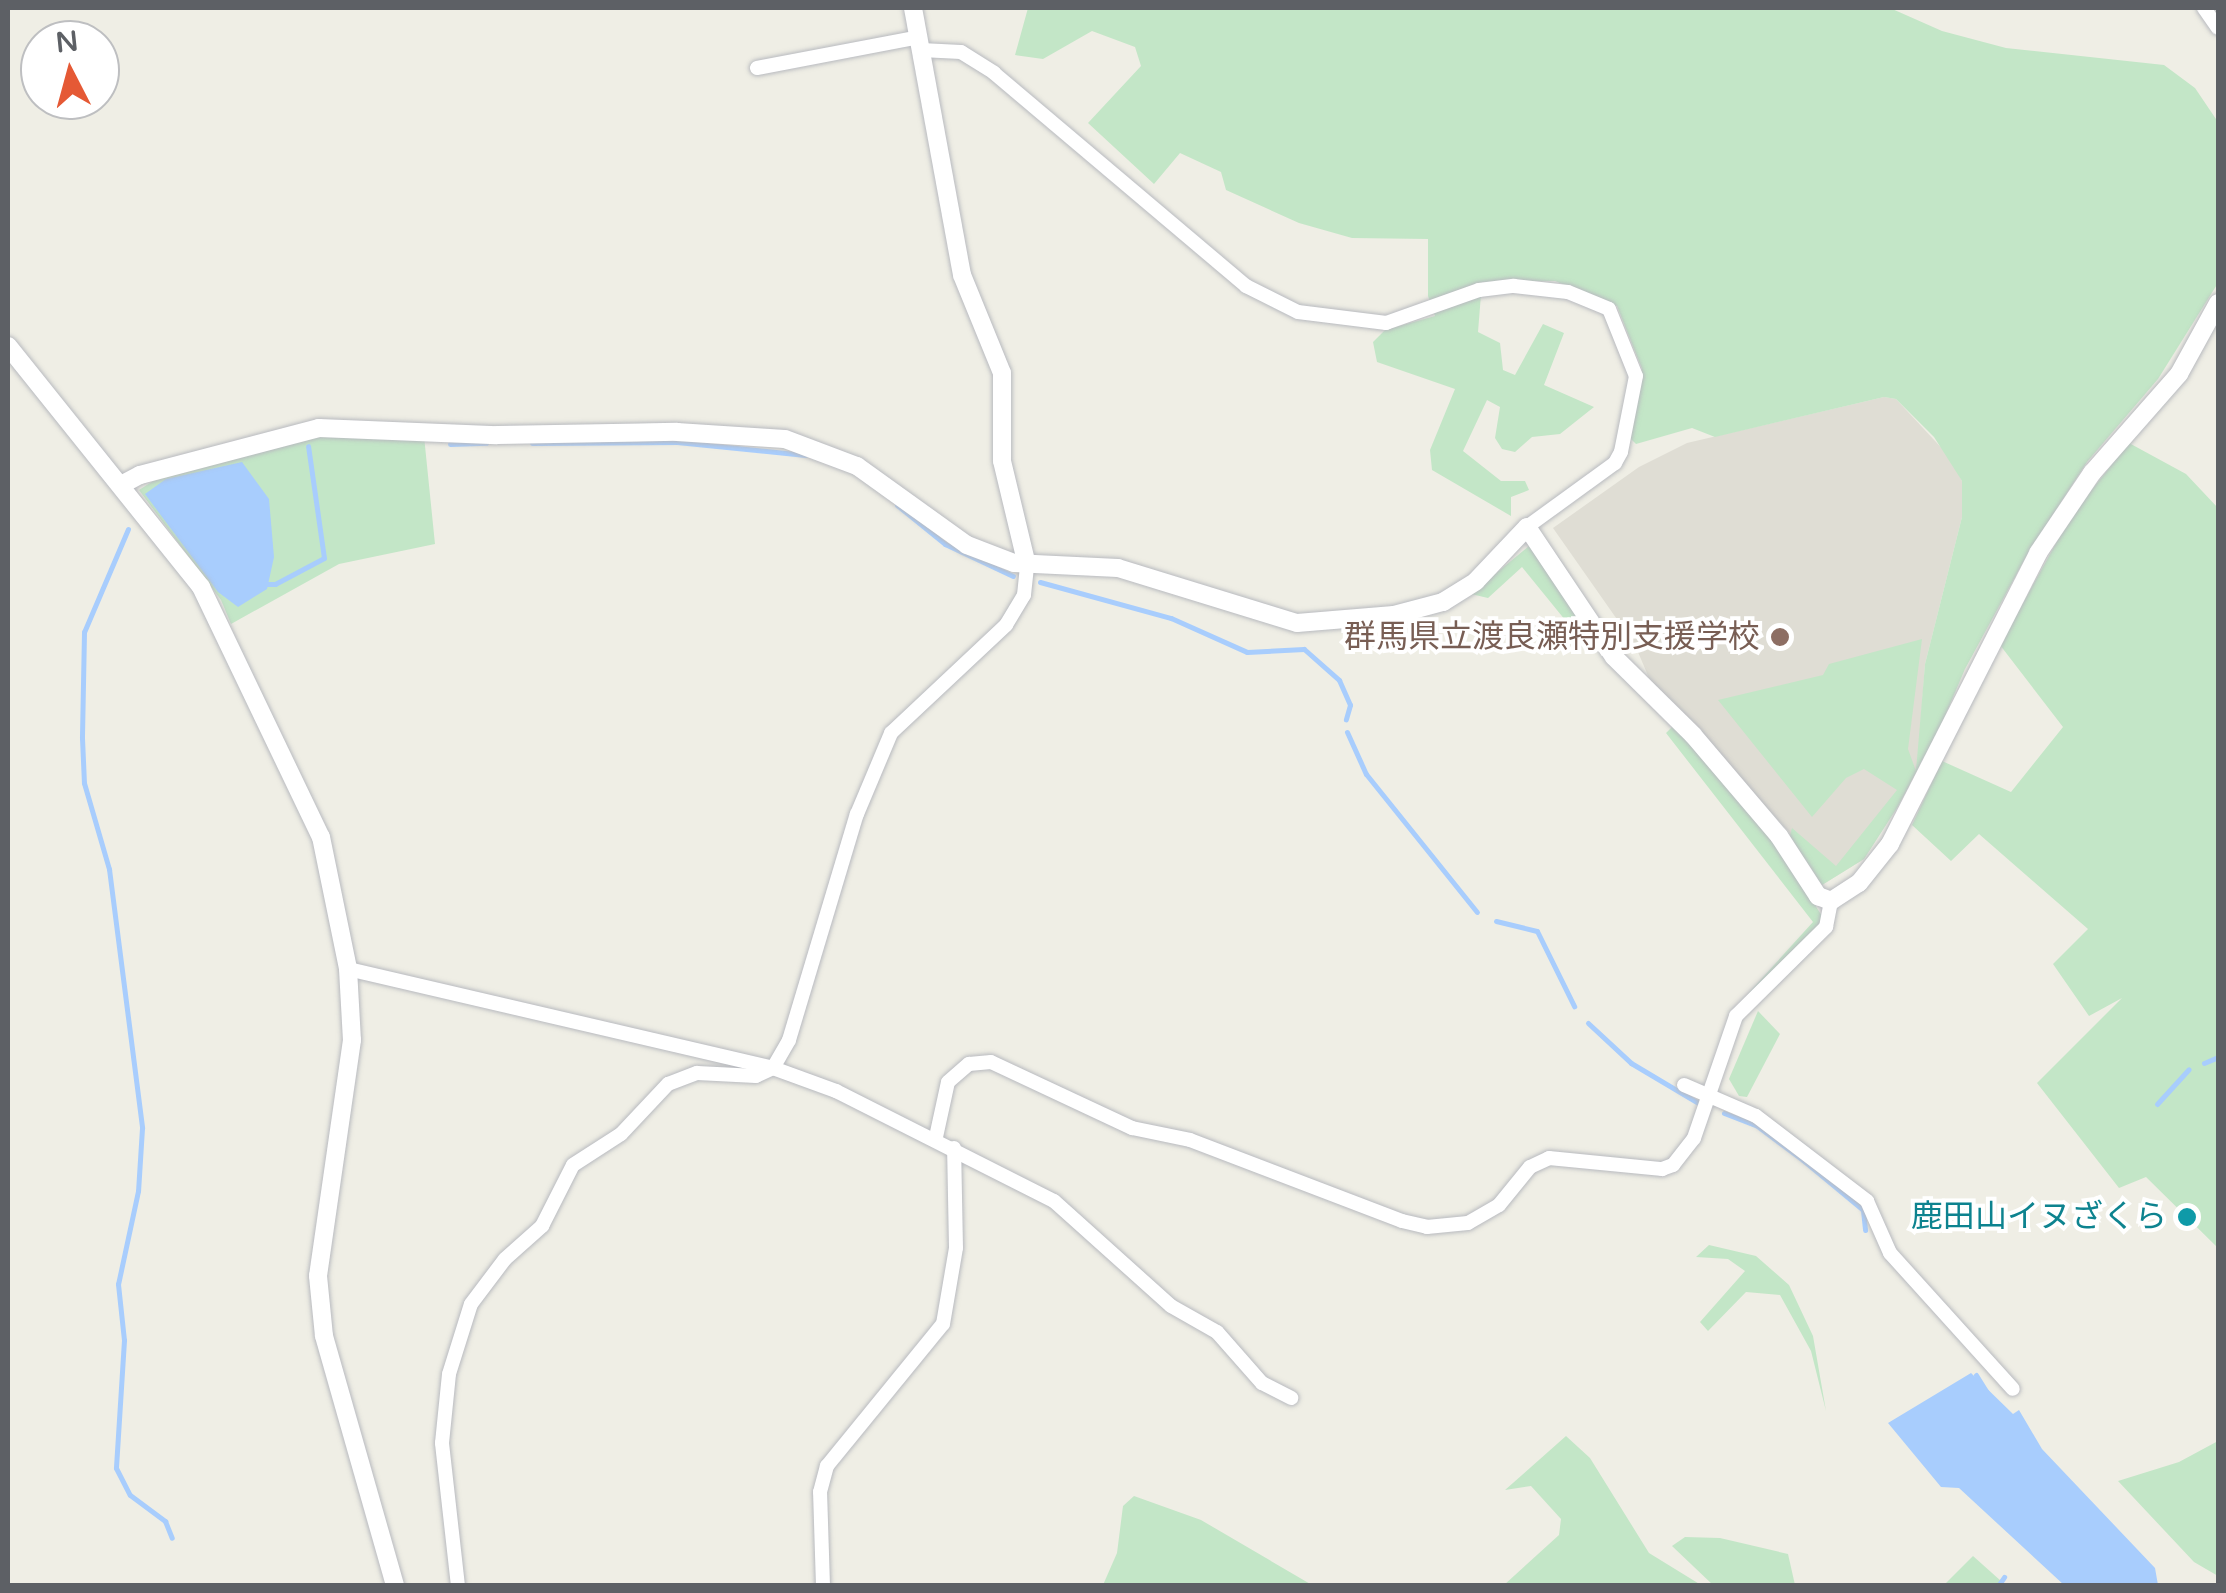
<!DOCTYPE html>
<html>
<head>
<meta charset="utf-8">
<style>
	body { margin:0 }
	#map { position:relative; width:2226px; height:1593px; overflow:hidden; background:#efeee5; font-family:"Varela Round","Noto Sans JP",sans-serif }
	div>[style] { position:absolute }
	.education>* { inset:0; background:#dfddd4 }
	.green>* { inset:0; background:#c3e6c7 }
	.water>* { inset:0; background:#a8cdfd }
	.stream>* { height:5px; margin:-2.5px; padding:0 2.5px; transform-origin:2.5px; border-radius:2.5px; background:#a8cdfd }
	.roads { filter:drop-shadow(0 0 2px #b8babf) drop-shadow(0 0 2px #b8babf) }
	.minor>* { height:14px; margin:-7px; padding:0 7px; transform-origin:7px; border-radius:7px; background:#fff }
	.tertiary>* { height:18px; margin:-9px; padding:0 9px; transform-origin:9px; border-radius:9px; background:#fff }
	.dots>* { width:28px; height:28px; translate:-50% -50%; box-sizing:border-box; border:5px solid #fff; border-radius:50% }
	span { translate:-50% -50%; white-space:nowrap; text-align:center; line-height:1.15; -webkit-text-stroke:8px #fff; paint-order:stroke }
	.education-label { font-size:32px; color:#785e54 }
	.right { translate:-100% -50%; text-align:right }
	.culture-label { font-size:32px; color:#0d838f }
	.frame { position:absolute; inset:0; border:10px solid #5d6065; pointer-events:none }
	.north { position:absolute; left:20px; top:20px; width:100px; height:100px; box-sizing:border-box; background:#fff; border:2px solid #bebfc1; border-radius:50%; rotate:354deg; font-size:28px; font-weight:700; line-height:40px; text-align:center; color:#5d6065 }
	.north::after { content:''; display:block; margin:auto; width:35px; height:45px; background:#e55935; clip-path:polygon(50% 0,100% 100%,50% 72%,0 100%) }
</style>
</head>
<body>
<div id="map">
	<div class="education">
		<div style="clip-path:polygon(1884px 397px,1896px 399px,1949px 456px,1962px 481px,1962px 517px,1925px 664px,1917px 775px,1864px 859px,1822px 885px,1788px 831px,1649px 678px,1635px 645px,1553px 528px,1639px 467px,1687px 443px)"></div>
	</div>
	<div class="green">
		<div style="clip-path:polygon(1028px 8px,1890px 8px,1942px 31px,2006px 48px,2164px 65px,2195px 88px,2218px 122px,2218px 283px,2158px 379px,2087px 462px,2028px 553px,1965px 669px,1942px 723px,1897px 808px,1864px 859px,1822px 885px,1790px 836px,1792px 828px,1836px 866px,1897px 790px,1864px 769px,1846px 778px,1812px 817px,1718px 700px,1823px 675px,1829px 664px,1922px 639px,1908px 749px,1916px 771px,1925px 664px,1962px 517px,1962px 481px,1934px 437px,1896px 399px,1884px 397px,1715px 437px,1692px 428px,1636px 444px,1628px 436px,1642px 369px,1617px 306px,1555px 281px,1482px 282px,1478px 332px,1500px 343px,1503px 370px,1515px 375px,1543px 324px,1564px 333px,1544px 385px,1594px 407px,1560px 434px,1532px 437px,1515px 452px,1502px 449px,1495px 438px,1500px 407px,1487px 400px,1463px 451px,1501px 481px,1525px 481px,1529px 490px,1511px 497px,1511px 516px,1432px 470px,1430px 450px,1455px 389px,1377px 362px,1373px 342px,1385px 330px,1435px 316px,1428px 296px,1428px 239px,1352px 238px,1299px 223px,1226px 190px,1221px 172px,1180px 153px,1154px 184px,1088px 123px,1141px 66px,1135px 47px,1092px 31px,1043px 59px,1015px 55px)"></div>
		<div style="clip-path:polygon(322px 435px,424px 436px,435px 544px,339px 564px,231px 624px,221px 600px,139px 490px,161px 476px)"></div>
		<div style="clip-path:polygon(2129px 443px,2186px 474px,2218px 508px,2218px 1248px,2146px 1177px,2119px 1188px,2037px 1083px,2122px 998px,2089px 1016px,2053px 964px,2088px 929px,1979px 834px,1951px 861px,1912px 825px,1942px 761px,2011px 792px,2063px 727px,2000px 645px,2071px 516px)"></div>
		<div style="clip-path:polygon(1529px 546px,1592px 637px,1583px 642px,1522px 567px,1488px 598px,1471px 594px)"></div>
		<div style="clip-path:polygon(1675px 724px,1773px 839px,1822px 916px,1821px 926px,1745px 997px,1813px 922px,1666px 733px)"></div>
		<div style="clip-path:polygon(1758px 1011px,1780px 1034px,1747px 1097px,1739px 1096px,1729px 1079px)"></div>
		<div style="clip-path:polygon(1709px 1245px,1756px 1256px,1789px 1285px,1813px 1336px,1826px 1411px,1811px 1351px,1780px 1295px,1746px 1292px,1708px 1331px,1700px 1322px,1745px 1271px,1728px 1259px,1696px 1257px)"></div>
		<div style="clip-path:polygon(1566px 1436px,1590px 1458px,1649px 1553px,1701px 1585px,1504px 1585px,1559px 1535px,1561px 1519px,1531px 1486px,1505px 1490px)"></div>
		<div style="clip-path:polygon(2218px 1441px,2218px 1576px,2194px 1562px,2118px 1481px,2179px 1462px)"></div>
		<div style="clip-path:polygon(1134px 1496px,1201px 1520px,1312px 1585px,1103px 1585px,1117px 1553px,1123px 1506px)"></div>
		<div style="clip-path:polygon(1685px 1537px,1720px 1538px,1788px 1554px,1795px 1585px,1713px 1585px,1672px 1546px)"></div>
		<div style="clip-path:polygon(1973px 1556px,2001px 1581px,1998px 1585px,1944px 1585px)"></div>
	</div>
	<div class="water">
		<div style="clip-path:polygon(242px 462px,269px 499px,274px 557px,267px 589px,238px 607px,218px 592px,145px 494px,166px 479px)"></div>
		<div style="clip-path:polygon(1971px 1373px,2013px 1414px,2019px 1410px,2042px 1449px,2155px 1568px,2158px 1585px,2064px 1585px,1959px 1488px,1941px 1487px,1888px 1423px)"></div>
	</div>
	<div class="stream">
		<div style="left:532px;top:443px;width:145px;rotate:-0.4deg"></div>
		<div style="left:677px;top:442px;width:129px;rotate:5.8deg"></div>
		<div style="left:450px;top:444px;width:36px;rotate:-2deg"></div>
		<div style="left:897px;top:505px;width:62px;rotate:39.1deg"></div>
		<div style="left:945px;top:544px;width:75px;rotate:25.2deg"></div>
		<div style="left:128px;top:529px;width:112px;rotate:113.1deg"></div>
		<div style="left:84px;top:632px;width:106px;rotate:91.1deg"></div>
		<div style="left:82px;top:738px;width:45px;rotate:87.5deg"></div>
		<div style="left:84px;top:783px;width:90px;rotate:73.8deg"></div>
		<div style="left:109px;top:869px;width:261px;rotate:82.7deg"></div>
		<div style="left:142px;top:1128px;width:63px;rotate:93.6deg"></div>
		<div style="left:138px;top:1191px;width:95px;rotate:102.1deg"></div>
		<div style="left:118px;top:1284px;width:56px;rotate:83.9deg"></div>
		<div style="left:124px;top:1340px;width:128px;rotate:93.6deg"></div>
		<div style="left:116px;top:1468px;width:30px;rotate:63deg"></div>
		<div style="left:130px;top:1495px;width:44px;rotate:36.6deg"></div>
		<div style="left:165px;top:1521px;width:18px;rotate:68deg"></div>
		<div style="left:1040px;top:582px;width:136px;rotate:15.4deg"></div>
		<div style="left:1171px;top:618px;width:83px;rotate:24.1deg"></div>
		<div style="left:1247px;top:652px;width:57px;rotate:-3deg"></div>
		<div style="left:1304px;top:649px;width:47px;rotate:41.5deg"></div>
		<div style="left:1339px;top:680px;width:27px;rotate:66deg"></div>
		<div style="left:1350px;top:705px;width:15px;rotate:106deg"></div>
		<div style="left:262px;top:584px;width:13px"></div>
		<div style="left:275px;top:584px;width:55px;rotate:-28deg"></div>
		<div style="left:324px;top:558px;width:113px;rotate:-98.1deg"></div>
		<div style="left:1347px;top:732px;width:46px;rotate:65.7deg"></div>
		<div style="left:1366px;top:774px;width:177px;rotate:51.2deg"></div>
		<div style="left:1496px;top:921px;width:42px;rotate:13.7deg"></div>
		<div style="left:1537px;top:931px;width:84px;rotate:63.7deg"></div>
		<div style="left:1588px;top:1023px;width:59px;rotate:42.9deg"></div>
		<div style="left:1631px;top:1063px;width:78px;rotate:30.8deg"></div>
		<div style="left:2204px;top:1063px;width:15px;rotate:-23deg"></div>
		<div style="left:2157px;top:1104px;width:47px;rotate:-47.6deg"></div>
		<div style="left:1724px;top:1113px;width:34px;rotate:21deg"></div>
		<div style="left:1756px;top:1125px;width:59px;rotate:36.7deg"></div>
		<div style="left:1803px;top:1160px;width:78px;rotate:39.8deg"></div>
		<div style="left:1863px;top:1210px;width:20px;rotate:84deg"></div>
		<div style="left:1976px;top:1375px;width:28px;rotate:58deg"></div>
		<div style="left:1998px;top:1586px;width:11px;rotate:-56deg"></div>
	</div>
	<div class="roads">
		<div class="minor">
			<div style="left:2204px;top:8px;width:24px;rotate:55deg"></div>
			<div style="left:921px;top:50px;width:40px;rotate:2.9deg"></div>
			<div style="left:961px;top:52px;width:39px;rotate:32deg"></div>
			<div style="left:994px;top:73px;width:330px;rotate:40.2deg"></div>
			<div style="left:1246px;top:286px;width:58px;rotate:26.6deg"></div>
			<div style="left:1298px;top:312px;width:89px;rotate:7.1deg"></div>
			<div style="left:1386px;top:323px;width:99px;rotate:-19.5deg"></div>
			<div style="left:1479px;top:290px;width:35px;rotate:-7deg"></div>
			<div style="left:1514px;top:286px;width:54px;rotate:6.3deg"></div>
			<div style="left:1568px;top:292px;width:44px;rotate:22.5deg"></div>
			<div style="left:1609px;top:309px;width:72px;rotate:68.1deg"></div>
			<div style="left:1636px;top:376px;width:77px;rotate:101.2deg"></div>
			<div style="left:1621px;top:452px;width:13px;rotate:119deg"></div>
			<div style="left:1615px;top:463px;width:109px;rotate:144deg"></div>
			<div style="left:757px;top:68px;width:165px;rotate:-10.8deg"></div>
			<div style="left:348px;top:969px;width:436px;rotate:13.1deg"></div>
			<div style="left:773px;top:1068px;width:67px;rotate:20.1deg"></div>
			<div style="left:836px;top:1091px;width:244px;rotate:26.8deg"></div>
			<div style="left:1054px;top:1201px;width:157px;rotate:41.9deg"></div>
			<div style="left:1171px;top:1306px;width:53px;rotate:29.5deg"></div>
			<div style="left:1217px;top:1332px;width:68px;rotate:48.6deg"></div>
			<div style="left:1262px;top:1383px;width:33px;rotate:27deg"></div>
			<div style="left:1684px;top:1085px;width:78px;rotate:23.3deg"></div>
			<div style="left:1756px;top:1116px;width:140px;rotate:37.4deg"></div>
			<div style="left:1867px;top:1201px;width:57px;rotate:66.1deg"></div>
			<div style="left:1890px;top:1253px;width:183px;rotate:47.9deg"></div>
			<div style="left:936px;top:1137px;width:56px;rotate:-77.7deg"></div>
			<div style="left:948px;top:1082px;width:28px;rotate:-41deg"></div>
			<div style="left:969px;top:1064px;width:22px;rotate:-5deg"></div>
			<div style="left:991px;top:1062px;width:156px;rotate:25.1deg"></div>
			<div style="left:1132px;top:1128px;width:59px;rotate:11.7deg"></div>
			<div style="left:1190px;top:1140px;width:227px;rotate:20.9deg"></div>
			<div style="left:1402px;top:1221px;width:26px;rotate:13deg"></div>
			<div style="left:1427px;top:1227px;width:41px;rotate:-5.6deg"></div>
			<div style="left:1468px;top:1223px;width:36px;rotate:-30deg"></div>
			<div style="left:1499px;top:1205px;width:49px;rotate:-50.8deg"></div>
			<div style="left:1530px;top:1167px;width:21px;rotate:-25deg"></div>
			<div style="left:1549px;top:1158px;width:114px;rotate:5.6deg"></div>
			<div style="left:1662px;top:1169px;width:12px;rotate:-20deg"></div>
			<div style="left:1673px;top:1165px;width:34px;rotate:-52deg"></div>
			<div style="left:1694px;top:1138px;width:129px;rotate:-71deg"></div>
			<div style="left:1736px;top:1016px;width:127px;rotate:-44.7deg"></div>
			<div style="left:1826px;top:927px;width:26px;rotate:-79deg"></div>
			<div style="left:458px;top:1586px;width:144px;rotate:-96.4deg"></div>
			<div style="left:442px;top:1443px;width:69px;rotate:-84.2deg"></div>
			<div style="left:449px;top:1374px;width:73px;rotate:-72.6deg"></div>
			<div style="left:471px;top:1304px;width:56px;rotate:-52.9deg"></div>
			<div style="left:505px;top:1259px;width:50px;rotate:-41.7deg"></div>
			<div style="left:542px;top:1226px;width:68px;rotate:-63.1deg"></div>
			<div style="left:573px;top:1165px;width:57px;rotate:-32.9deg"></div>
			<div style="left:621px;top:1134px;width:69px;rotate:-46.8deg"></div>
			<div style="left:668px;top:1084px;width:31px;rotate:-21deg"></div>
			<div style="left:697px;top:1073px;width:59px;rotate:2.9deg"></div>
			<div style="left:756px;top:1076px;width:19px;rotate:-25deg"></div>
			<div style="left:773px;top:1068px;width:32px;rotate:-60deg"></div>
			<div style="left:789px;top:1040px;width:236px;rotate:-73.3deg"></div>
			<div style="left:857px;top:814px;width:88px;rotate:-67.2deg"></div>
			<div style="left:891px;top:733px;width:158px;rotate:-43.2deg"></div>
			<div style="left:1006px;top:625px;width:35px;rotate:-59deg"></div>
			<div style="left:1024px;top:595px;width:30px;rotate:-84deg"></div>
			<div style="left:823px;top:1586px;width:94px;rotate:-91.8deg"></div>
			<div style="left:820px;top:1492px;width:27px;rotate:-75deg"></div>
			<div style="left:827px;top:1466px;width:183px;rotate:-50.8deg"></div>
			<div style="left:943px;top:1324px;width:77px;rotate:-80.3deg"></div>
			<div style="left:956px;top:1248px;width:100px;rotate:-91.1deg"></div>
		</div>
		<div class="tertiary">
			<div style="left:913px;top:8px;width:271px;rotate:79.6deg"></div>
			<div style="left:962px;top:275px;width:106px;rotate:67.8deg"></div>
			<div style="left:1002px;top:373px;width:88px;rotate:90deg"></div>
			<div style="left:1002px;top:461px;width:107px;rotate:76.5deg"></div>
			<div style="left:8px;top:346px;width:309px;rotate:51.3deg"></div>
			<div style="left:201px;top:587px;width:277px;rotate:64.4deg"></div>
			<div style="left:321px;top:837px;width:135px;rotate:78.4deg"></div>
			<div style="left:348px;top:969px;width:71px;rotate:86.8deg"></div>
			<div style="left:352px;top:1040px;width:238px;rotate:98.2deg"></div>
			<div style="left:318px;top:1276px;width:60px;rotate:84.3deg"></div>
			<div style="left:324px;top:1336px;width:260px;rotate:74.1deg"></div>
			<div style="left:121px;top:485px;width:21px;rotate:-28deg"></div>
			<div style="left:140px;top:475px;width:185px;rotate:-14.7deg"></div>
			<div style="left:319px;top:428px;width:178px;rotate:2.3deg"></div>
			<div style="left:497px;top:435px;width:180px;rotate:-1deg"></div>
			<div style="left:677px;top:432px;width:108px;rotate:3.7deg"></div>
			<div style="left:785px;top:439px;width:77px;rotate:20.6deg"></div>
			<div style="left:857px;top:466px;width:135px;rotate:35.7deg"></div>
			<div style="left:967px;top:545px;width:50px;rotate:21deg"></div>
			<div style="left:1014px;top:563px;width:104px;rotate:2.8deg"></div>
			<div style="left:1118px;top:568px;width:187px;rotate:17.1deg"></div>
			<div style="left:1297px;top:623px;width:97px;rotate:-4.7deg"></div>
			<div style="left:1394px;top:615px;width:51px;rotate:-14.9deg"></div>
			<div style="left:1443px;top:602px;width:39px;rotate:-32deg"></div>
			<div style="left:1476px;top:581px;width:74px;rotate:-46.6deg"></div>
			<div style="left:1527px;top:527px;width:156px;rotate:56.2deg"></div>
			<div style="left:1614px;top:657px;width:111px;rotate:44.6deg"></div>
			<div style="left:1693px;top:735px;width:133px;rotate:49.6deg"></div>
			<div style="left:1779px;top:836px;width:72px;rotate:57deg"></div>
			<div style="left:1818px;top:896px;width:14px;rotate:21deg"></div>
			<div style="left:1831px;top:901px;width:33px;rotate:-33deg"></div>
			<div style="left:1859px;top:883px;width:50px;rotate:-51.5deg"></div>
			<div style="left:1890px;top:844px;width:326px;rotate:-63deg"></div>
			<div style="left:2038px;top:553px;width:97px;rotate:-56deg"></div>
			<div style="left:2092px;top:473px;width:132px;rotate:-48.7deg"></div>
			<div style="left:2179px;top:374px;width:81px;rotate:-61.2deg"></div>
		</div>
	</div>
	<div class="dots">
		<div style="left:1780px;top:637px;background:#8d6e63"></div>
		<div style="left:2187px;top:1217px;background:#0f9aa8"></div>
	</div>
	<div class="education-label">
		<span class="right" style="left:1760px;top:637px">群馬県立渡良瀬特別支援学校</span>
	</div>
	<div class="culture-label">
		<span class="right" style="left:2167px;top:1217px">鹿田山イヌざくら</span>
	</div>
	<div class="frame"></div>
	<div class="north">N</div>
</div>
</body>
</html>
